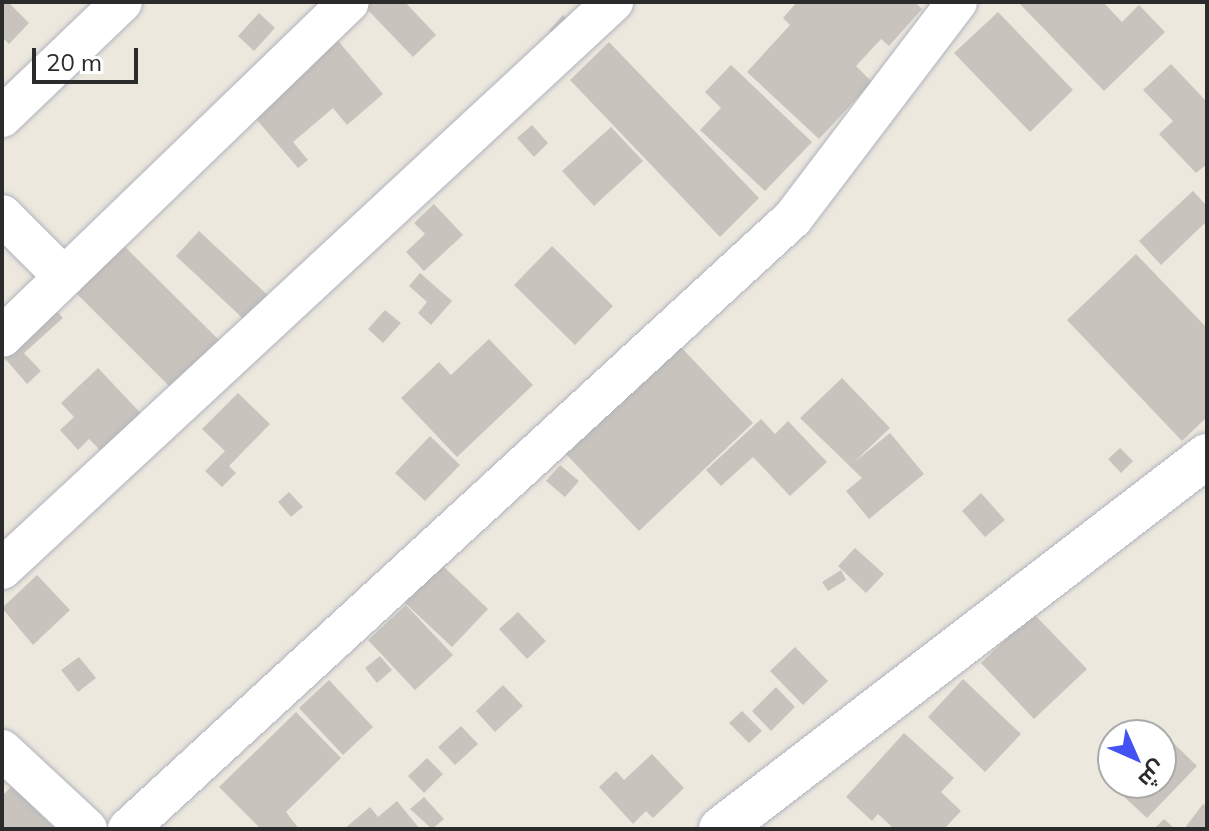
<!DOCTYPE html>
<html>
<head>
<meta charset="utf-8">
<style>
	body { margin:0 }
	#map { position:relative; width:1209px; height:831px; overflow:hidden; background:#ece8de; font-family:Mulish,Cairo,sans-serif }
	div>[style] { position:absolute }
	.building>* { inset:0; background:#c8c4bd }
	.roads { filter:drop-shadow(0 0 2px #b1b2be) drop-shadow(0 0 2px #b1b2be) }
	.minor>* { height:40px; margin:-20px; padding:0 20px; transform-origin:20px; border-radius:20px; background:#fff }
	.tertiary>* { height:44px; margin:-22px; padding:0 22px; transform-origin:22px; border-radius:22px; background:#fff }
	span { translate:-50% -50%; white-space:nowrap; text-align:center; line-height:1.15; -webkit-text-stroke:8px #fff; paint-order:stroke }
	.frame { position:absolute; inset:0; border:4px solid #2b2b2b; pointer-events:none }
	.north { position:absolute; left:1097px; top:719px; width:80px; height:80px; box-sizing:border-box; background:#fff; border:2px solid #aaa; border-radius:50%; rotate:135deg; font-size:22px; font-weight:700; line-height:32px; text-align:center; color:#2b2b2b }
	.north::after { content:''; display:block; margin:auto; width:28px; height:36px; background:#4451f3; clip-path:polygon(50% 0,100% 100%,50% 72%,0 100%) }
	.scale { position:absolute; left:32px; top:48px; width:106px; height:36px; box-sizing:border-box; border:4px solid #2b2b2b; border-top:0; padding-left:10px; font-size:24px; line-height:28px; white-space:nowrap; color:#2b2b2b; -webkit-text-stroke:6px #fff; paint-order:stroke }
</style>
</head>
<body>
<div id="map">
	<div class="building">
		<div style="clip-path:polygon(2px 2px,8px 2px,29px 23px,9px 44px,2px 37px)"></div>
		<div style="clip-path:polygon(370px 2px,405px 2px,436px 35px,413px 57px,365px 7px)"></div>
		<div style="clip-path:polygon(797px 2px,915px 2px,922px 9px,889px 46px,881px 39px,856px 66px,872px 82px,819px 139px,747px 72px,790px 25px,783px 18px)"></div>
		<div style="clip-path:polygon(1018px 2px,1103px 2px,1122px 22px,1139px 5px,1165px 32px,1104px 91px)"></div>
		<div style="clip-path:polygon(998px 12px,1073px 90px,1030px 132px,954px 53px)"></div>
		<div style="clip-path:polygon(259px 13px,275px 28px,254px 51px,238px 36px)"></div>
		<div style="clip-path:polygon(563px 15px,575px 27px,561px 43px,549px 31px)"></div>
		<div style="clip-path:polygon(334px 36px,383px 94px,347px 125px,333px 108px,293px 142px,308px 160px,298px 168px,246px 107px)"></div>
		<div style="clip-path:polygon(609px 42px,759px 198px,720px 237px,570px 80px)"></div>
		<div style="clip-path:polygon(1171px 64px,1207px 102px,1207px 164px,1196px 173px,1159px 134px,1173px 121px,1143px 90px)"></div>
		<div style="clip-path:polygon(731px 65px,812px 142px,765px 191px,700px 130px,721px 108px,705px 92px)"></div>
		<div style="clip-path:polygon(532px 125px,548px 143px,534px 157px,517px 138px)"></div>
		<div style="clip-path:polygon(611px 127px,643px 161px,594px 206px,562px 171px)"></div>
		<div style="clip-path:polygon(1193px 191px,1207px 206px,1207px 221px,1161px 265px,1139px 241px)"></div>
		<div style="clip-path:polygon(434px 204px,463px 235px,424px 271px,406px 252px,425px 234px,414px 223px)"></div>
		<div style="clip-path:polygon(199px 231px,274px 301px,251px 326px,176px 256px)"></div>
		<div style="clip-path:polygon(114px 236px,226px 347px,178px 395px,67px 284px)"></div>
		<div style="clip-path:polygon(552px 246px,613px 306px,575px 345px,514px 285px)"></div>
		<div style="clip-path:polygon(1136px 254px,1207px 328px,1207px 417px,1182px 441px,1067px 320px)"></div>
		<div style="clip-path:polygon(420px 273px,452px 301px,431px 325px,418px 313px,427px 302px,409px 286px)"></div>
		<div style="clip-path:polygon(34px 286px,63px 318px,24px 353px,41px 371px,27px 384px,2px 355px)"></div>
		<div style="clip-path:polygon(385px 310px,401px 323px,383px 343px,368px 329px)"></div>
		<div style="clip-path:polygon(489px 339px,533px 385px,457px 457px,401px 398px,439px 362px,451px 375px)"></div>
		<div style="clip-path:polygon(677px 343px,753px 423px,639px 531px,563px 451px)"></div>
		<div style="clip-path:polygon(98px 368px,149px 422px,109px 459px,89px 439px,78px 450px,60px 430px,74px 417px,61px 403px)"></div>
		<div style="clip-path:polygon(842px 378px,890px 428px,853px 463px,890px 433px,924px 474px,869px 519px,846px 491px,862px 478px,800px 418px)"></div>
		<div style="clip-path:polygon(238px 393px,270px 424px,229px 466px,236px 473px,222px 487px,205px 471px,225px 451px,202px 429px)"></div>
		<div style="clip-path:polygon(761px 419px,775px 434px,788px 421px,827px 462px,790px 496px,753px 457px,721px 486px,706px 470px)"></div>
		<div style="clip-path:polygon(430px 436px,460px 465px,425px 501px,395px 473px)"></div>
		<div style="clip-path:polygon(1120px 448px,1133px 461px,1121px 473px,1108px 459px)"></div>
		<div style="clip-path:polygon(560px 465px,579px 481px,565px 497px,546px 481px)"></div>
		<div style="clip-path:polygon(289px 492px,303px 507px,291px 517px,278px 502px)"></div>
		<div style="clip-path:polygon(981px 493px,1005px 520px,985px 537px,962px 511px)"></div>
		<div style="clip-path:polygon(855px 548px,884px 574px,866px 593px,838px 566px)"></div>
		<div style="clip-path:polygon(442px 565px,488px 609px,452px 647px,405px 603px)"></div>
		<div style="clip-path:polygon(841px 570px,846px 580px,828px 591px,822px 582px)"></div>
		<div style="clip-path:polygon(37px 575px,70px 610px,33px 645px,2px 608px)"></div>
		<div style="clip-path:polygon(406px 605px,453px 655px,415px 690px,368px 640px)"></div>
		<div style="clip-path:polygon(518px 612px,546px 641px,527px 659px,499px 629px)"></div>
		<div style="clip-path:polygon(1033px 613px,1087px 669px,1034px 719px,981px 663px)"></div>
		<div style="clip-path:polygon(795px 647px,828px 681px,803px 705px,770px 671px)"></div>
		<div style="clip-path:polygon(380px 656px,392px 670px,377px 683px,365px 668px)"></div>
		<div style="clip-path:polygon(79px 657px,96px 678px,78px 692px,61px 670px)"></div>
		<div style="clip-path:polygon(963px 679px,1021px 734px,985px 772px,928px 717px)"></div>
		<div style="clip-path:polygon(329px 680px,373px 727px,343px 755px,299px 708px)"></div>
		<div style="clip-path:polygon(503px 685px,523px 706px,495px 732px,476px 711px)"></div>
		<div style="clip-path:polygon(776px 687px,795px 707px,771px 731px,752px 711px)"></div>
		<div style="clip-path:polygon(742px 711px,762px 731px,749px 743px,729px 723px)"></div>
		<div style="clip-path:polygon(296px 712px,341px 758px,286px 812px,299px 829px,261px 829px,219px 787px)"></div>
		<div style="clip-path:polygon(461px 726px,478px 744px,455px 765px,438px 747px)"></div>
		<div style="clip-path:polygon(1158px 728px,1197px 766px,1147px 818px,1107px 781px,1113px 775px,1113px 783px,1161px 783px,1161px 735px,1151px 735px)"></div>
		<div style="clip-path:polygon(904px 733px,954px 778px,941px 792px,961px 811px,944px 829px,894px 829px,878px 814px,872px 821px,846px 797px)"></div>
		<div style="clip-path:polygon(652px 754px,684px 788px,653px 818px,646px 811px,633px 824px,599px 787px,616px 771px,624px 780px)"></div>
		<div style="clip-path:polygon(427px 758px,443px 774px,424px 793px,408px 776px)"></div>
		<div style="clip-path:polygon(12px 786px,55px 829px,2px 829px,2px 796px)"></div>
		<div style="clip-path:polygon(424px 797px,444px 819px,432px 829px,410px 809px)"></div>
		<div style="clip-path:polygon(397px 801px,420px 829px,344px 829px,370px 807px,378px 817px)"></div>
		<div style="clip-path:polygon(1203px 804px,1207px 807px,1207px 824px,1203px 829px,1184px 829px)"></div>
		<div style="clip-path:polygon(1164px 819px,1175px 829px,1154px 829px)"></div>
	</div>
	<div class="roads">
		<div class="minor">
			<div style="left:2px;top:117px;width:166px;rotate:-43.8deg"></div>
			<div style="left:2px;top:215px;width:88px;rotate:45deg"></div>
			<div style="left:2px;top:337px;width:482px;rotate:-44deg"></div>
			<div style="left:2px;top:569px;width:834px;rotate:-42.86deg"></div>
			<div style="left:2px;top:750px;width:116px;rotate:42.9deg"></div>
			<div style="left:128px;top:829px;width:903px;rotate:-42.58deg"></div>
			<div style="left:793px;top:218px;width:271px;rotate:-52.8deg"></div>
		</div>
		<div class="tertiary">
			<div style="left:721px;top:829px;width:613px;rotate:-37.51deg"></div>
		</div>
	</div>
	<div class="frame"></div>
	<div class="north">ش</div>
	<div class="scale">20 m</div>
</div>
</body>
</html>
